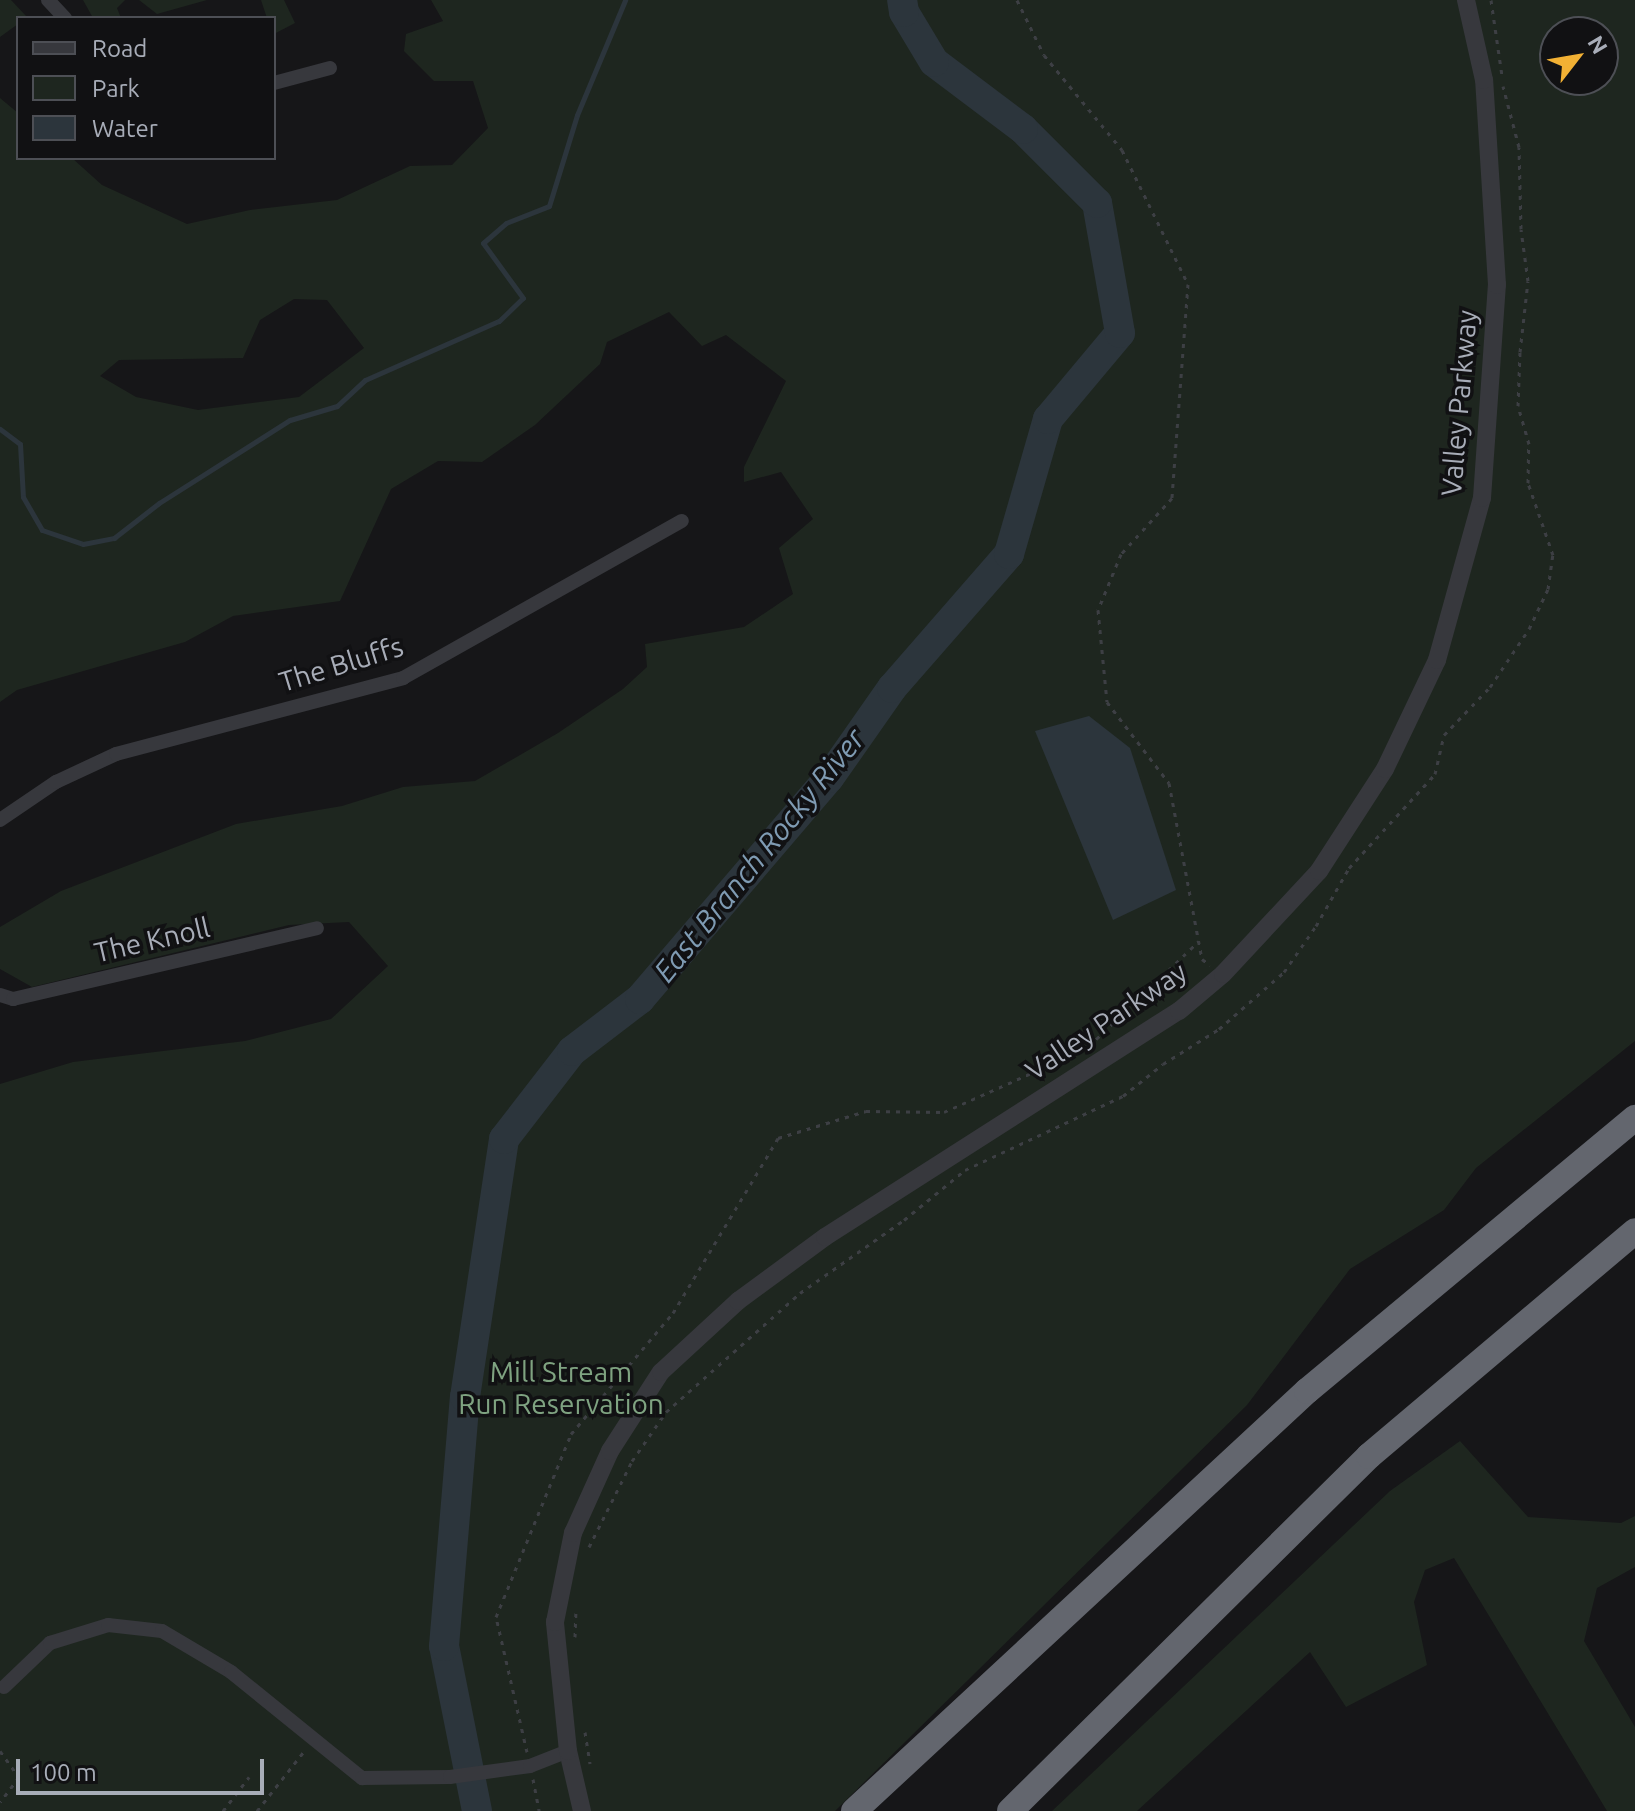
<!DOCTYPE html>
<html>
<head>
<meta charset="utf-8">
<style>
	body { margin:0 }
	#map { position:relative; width:1635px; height:1811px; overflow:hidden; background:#161618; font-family:Ubuntu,sans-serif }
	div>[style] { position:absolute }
	.green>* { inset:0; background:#1e261f }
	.water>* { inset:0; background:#2c353c }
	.stream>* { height:5px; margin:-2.5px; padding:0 2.5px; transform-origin:2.5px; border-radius:2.5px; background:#2c353c }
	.river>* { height:30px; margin:-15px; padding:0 15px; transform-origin:15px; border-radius:15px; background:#2c353c }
	.path>* { height:3px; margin-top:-1.5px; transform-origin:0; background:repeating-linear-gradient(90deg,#3d3f44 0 4px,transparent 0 10px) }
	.minor>* { height:14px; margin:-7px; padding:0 7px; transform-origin:7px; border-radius:7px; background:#37383d }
	.tertiary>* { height:18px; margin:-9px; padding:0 9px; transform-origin:9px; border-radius:9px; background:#37383d }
	.motorway>* { height:26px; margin:-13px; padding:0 13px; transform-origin:13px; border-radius:13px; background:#63666e }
	span { translate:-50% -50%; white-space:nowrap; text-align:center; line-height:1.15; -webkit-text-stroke:7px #111113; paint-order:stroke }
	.street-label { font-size:28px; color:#a8adb8 }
	.park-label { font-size:28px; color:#7fa381 }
	.water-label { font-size:30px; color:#7f9bb3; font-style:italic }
	.legend { position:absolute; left:16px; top:16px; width:260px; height:144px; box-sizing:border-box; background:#111113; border:2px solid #4d4f55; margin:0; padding:10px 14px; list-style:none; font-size:24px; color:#a8adb8 }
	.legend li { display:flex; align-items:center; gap:16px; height:40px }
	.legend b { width:40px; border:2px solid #4d4f55 }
	.north { position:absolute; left:1539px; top:16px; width:80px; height:80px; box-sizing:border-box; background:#111113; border:2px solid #4d4f55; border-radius:50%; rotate:59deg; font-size:22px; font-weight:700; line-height:32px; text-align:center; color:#a8adb8 }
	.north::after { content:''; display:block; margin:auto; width:28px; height:36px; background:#f2b134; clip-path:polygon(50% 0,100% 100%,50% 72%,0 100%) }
	.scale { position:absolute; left:16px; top:1759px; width:248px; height:36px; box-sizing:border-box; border:4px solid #a8adb8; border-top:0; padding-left:10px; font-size:24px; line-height:28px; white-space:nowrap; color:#a8adb8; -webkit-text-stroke:6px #111113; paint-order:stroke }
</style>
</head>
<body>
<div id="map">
	<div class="green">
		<div style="clip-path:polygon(0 0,11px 0,27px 17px,18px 18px,18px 24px,0 37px)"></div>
		<div style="clip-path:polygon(83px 0,125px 0,117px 8px,121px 18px,93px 18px)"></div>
		<div style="clip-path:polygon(139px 0,207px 0,157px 14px)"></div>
		<div style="clip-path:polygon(261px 0,284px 0,295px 23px,274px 34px,274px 18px,267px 18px)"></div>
		<div style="clip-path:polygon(evenodd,431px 0,1635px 0,1635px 1041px,1476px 1168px,1444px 1210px,1350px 1269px,1247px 1405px,835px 1811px,0 1811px,0 1084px,73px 1062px,245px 1041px,331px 1019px,388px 966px,349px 922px,289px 925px,32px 987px,0 969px,0 927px,61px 891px,236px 824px,342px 806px,403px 787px,475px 781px,558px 733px,623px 689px,647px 667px,645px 644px,744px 627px,793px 594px,779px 548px,813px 519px,781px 472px,744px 482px,744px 467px,786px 381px,726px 335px,702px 346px,669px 312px,607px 342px,600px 364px,535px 425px,482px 462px,438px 461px,391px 489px,340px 601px,233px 616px,185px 642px,17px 690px,0 702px,0 98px,18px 113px,18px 158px,72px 158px,102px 185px,187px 224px,250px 210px,337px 200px,410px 166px,452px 165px,488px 128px,473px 81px,434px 81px,404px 51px,406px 34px,443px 21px,431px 0,1555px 32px,1603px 32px,1603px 80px,1555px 80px,1555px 32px,431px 0,294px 299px,327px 300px,364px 348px,299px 397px,198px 410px,136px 397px,100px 376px,119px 360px,243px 358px,260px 320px,294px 299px)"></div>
		<div style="clip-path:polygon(1460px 1441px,1528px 1517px,1621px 1523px,1635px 1516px,1635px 1567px,1597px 1588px,1584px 1641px,1635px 1727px,1635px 1811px,1607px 1811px,1454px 1558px,1425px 1570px,1414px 1602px,1427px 1665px,1346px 1707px,1310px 1652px,1137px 1811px,1052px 1811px,1390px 1491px)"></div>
	</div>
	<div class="water">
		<div style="clip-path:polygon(1089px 716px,1130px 748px,1176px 890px,1113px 920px,1035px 731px)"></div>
	</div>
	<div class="stream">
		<div style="left:0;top:429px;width:25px;rotate:37deg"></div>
		<div style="left:20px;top:444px;width:53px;rotate:86.8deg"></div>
		<div style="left:23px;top:497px;width:38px;rotate:60deg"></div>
		<div style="left:42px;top:530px;width:43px;rotate:18.9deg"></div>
		<div style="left:83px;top:544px;width:32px;rotate:-11deg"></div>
		<div style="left:114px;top:538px;width:57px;rotate:-37.9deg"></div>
		<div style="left:159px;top:503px;width:155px;rotate:-32.4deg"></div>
		<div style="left:290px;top:420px;width:49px;rotate:-16.6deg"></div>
		<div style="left:337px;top:406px;width:38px;rotate:-43deg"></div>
		<div style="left:365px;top:380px;width:146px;rotate:-23.8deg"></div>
		<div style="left:499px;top:321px;width:33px;rotate:-44deg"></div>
		<div style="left:523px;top:298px;width:68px;rotate:-126deg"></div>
		<div style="left:483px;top:243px;width:30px;rotate:-41deg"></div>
		<div style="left:506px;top:223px;width:46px;rotate:-21.6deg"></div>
		<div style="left:549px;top:206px;width:95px;rotate:-72.9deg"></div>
		<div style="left:577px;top:115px;width:125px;rotate:-67.3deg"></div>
	</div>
	<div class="river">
		<div style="left:477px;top:1811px;width:168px;rotate:-101.3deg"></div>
		<div style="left:444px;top:1646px;width:250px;rotate:-85.2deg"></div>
		<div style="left:465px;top:1397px;width:261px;rotate:-81.4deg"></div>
		<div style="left:504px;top:1139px;width:111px;rotate:-52.3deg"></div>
		<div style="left:572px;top:1051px;width:86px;rotate:-37.4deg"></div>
		<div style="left:640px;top:999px;width:291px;rotate:-49.5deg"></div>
		<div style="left:829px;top:778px;width:110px;rotate:-55deg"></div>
		<div style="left:892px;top:688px;width:178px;rotate:-48.9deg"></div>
		<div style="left:1009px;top:554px;width:141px;rotate:-73.9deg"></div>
		<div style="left:1048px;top:419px;width:112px;rotate:-50.1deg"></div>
		<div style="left:1120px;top:333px;width:132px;rotate:-100deg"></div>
		<div style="left:1097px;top:203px;width:105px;rotate:-135deg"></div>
		<div style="left:1023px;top:129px;width:111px;rotate:-143deg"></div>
		<div style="left:934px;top:62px;width:58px;rotate:-121deg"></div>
		<div style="left:904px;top:12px;width:12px;rotate:-99deg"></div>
	</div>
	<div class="path">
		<div style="left:1017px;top:0;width:61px;rotate:63.9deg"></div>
		<div style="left:1044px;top:55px;width:123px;rotate:50.6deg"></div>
		<div style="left:1122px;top:150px;width:149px;rotate:63.8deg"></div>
		<div style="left:1188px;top:284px;width:215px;rotate:94.3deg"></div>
		<div style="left:1172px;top:498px;width:76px;rotate:132.3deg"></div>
		<div style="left:1121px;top:554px;width:61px;rotate:112.3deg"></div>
		<div style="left:1098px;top:610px;width:92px;rotate:84.4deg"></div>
		<div style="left:1107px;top:702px;width:102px;rotate:52.6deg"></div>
		<div style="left:1169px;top:783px;width:179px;rotate:79.4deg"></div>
		<div style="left:1202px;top:959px;width:10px;rotate:37deg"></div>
		<div style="left:1491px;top:0;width:76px;rotate:81.7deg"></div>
		<div style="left:1089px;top:1046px;width:152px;rotate:-43.7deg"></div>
		<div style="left:589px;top:1547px;width:96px;rotate:-63.4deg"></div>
		<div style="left:632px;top:1461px;width:60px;rotate:-55.2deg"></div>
		<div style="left:666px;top:1412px;width:179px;rotate:-41.6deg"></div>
		<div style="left:800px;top:1293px;width:127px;rotate:-35.1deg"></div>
		<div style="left:904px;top:1220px;width:79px;rotate:-39.3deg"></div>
		<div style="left:965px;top:1170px;width:174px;rotate:-25.1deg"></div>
		<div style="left:1123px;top:1096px;width:51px;rotate:-38.7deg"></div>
		<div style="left:1163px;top:1064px;width:66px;rotate:-32deg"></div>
		<div style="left:1219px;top:1029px;width:86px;rotate:-41.2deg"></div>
		<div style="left:1284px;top:972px;width:56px;rotate:-55.2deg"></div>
		<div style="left:1316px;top:926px;width:67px;rotate:-60.4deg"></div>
		<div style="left:1349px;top:868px;width:127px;rotate:-47.5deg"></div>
		<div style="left:1435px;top:774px;width:40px;rotate:-77deg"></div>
		<div style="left:1444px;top:735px;width:66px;rotate:-46.2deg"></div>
		<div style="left:1490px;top:687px;width:70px;rotate:-56.1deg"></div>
		<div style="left:1529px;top:629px;width:44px;rotate:-64.6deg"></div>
		<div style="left:1548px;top:589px;width:34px;rotate:-82deg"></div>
		<div style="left:1553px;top:555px;width:76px;rotate:-109.1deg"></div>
		<div style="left:1528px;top:483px;width:39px;rotate:-89deg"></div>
		<div style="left:1529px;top:444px;width:40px;rotate:-106deg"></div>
		<div style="left:1518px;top:406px;width:54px;rotate:-87.9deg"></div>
		<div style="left:1520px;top:352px;width:71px;rotate:-83.6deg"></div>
		<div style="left:1528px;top:281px;width:52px;rotate:-97.7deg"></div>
		<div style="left:1521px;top:229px;width:82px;rotate:-91.4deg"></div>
		<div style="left:1519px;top:147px;width:63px;rotate:-104.7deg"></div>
		<div style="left:575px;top:1637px;width:24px;rotate:-88deg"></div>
		<div style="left:585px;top:1732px;width:32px;rotate:81deg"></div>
		<div style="left:0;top:1751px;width:32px;rotate:54deg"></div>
		<div style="left:19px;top:1777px;width:31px;rotate:127deg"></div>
		<div style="left:527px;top:1752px;width:139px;rotate:-102.9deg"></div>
		<div style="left:496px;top:1617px;width:198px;rotate:-67.7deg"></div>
		<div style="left:571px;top:1434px;width:158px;rotate:-49.9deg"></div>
		<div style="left:673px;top:1313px;width:204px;rotate:-59deg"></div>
		<div style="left:778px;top:1138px;width:92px;rotate:-17.1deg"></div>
		<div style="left:866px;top:1111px;width:78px;rotate:0.7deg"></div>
		<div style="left:944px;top:1112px;width:152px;rotate:-24deg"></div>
		<div style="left:533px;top:1779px;width:33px;rotate:79deg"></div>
		<div style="left:223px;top:1811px;width:43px;rotate:-52.6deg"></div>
		<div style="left:257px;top:1811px;width:78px;rotate:-51.8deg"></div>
	</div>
	<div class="minor">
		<div style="left:48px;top:0;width:25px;rotate:47deg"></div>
		<div style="left:274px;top:83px;width:58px;rotate:-15deg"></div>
		<div style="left:0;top:820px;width:68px;rotate:-34.2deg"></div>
		<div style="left:56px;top:782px;width:66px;rotate:-25deg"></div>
		<div style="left:116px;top:754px;width:297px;rotate:-14.8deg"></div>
		<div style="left:403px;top:678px;width:320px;rotate:-29.4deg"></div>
		<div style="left:0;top:995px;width:14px;rotate:17deg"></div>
		<div style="left:13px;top:999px;width:312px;rotate:-13.1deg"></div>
		<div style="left:4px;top:1687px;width:64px;rotate:-43.7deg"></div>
		<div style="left:50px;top:1643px;width:61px;rotate:-17.2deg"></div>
		<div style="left:108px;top:1625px;width:54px;rotate:6.3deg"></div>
		<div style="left:162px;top:1631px;width:80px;rotate:30.7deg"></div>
		<div style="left:231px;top:1672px;width:169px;rotate:39deg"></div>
		<div style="left:362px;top:1778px;width:88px;rotate:-0.7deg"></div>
		<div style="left:450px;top:1777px;width:81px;rotate:-7.8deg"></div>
		<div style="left:530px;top:1766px;width:41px;rotate:-21.5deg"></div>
	</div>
	<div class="tertiary">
		<div style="left:582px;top:1811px;width:62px;rotate:-103.1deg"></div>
		<div style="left:568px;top:1751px;width:130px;rotate:-95.8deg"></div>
		<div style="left:555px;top:1622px;width:91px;rotate:-78.6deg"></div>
		<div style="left:573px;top:1533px;width:90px;rotate:-65.7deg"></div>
		<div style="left:610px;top:1451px;width:94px;rotate:-57.2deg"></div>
		<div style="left:661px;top:1372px;width:105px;rotate:-42.7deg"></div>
		<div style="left:738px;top:1301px;width:108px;rotate:-36.3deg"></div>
		<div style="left:825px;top:1237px;width:420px;rotate:-32.6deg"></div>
		<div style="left:1179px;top:1011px;width:57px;rotate:-40.1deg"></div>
		<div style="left:1223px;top:974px;width:141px;rotate:-47deg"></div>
		<div style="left:1319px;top:871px;width:121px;rotate:-57.1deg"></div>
		<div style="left:1385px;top:769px;width:121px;rotate:-64.5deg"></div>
		<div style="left:1437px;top:660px;width:168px;rotate:-74.5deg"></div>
		<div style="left:1482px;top:498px;width:214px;rotate:-86deg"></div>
		<div style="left:1497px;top:285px;width:205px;rotate:-93.6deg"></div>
		<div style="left:1484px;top:80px;width:82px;rotate:-102.7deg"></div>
	</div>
	<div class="motorway">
		<div style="left:854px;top:1811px;width:618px;rotate:-42.84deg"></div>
		<div style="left:1307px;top:1391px;width:427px;rotate:-39.8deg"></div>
		<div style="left:1010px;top:1811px;width:505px;rotate:-44.68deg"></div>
		<div style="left:1369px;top:1456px;width:348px;rotate:-40.2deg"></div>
	</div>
	<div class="street-label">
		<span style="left:1459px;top:403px;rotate:-85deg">Valley Parkway</span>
		<span style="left:341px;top:664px;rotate:-17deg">The Bluffs</span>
		<span style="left:152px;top:940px;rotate:-13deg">The Knoll</span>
		<span style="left:1106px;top:1021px;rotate:-34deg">Valley Parkway</span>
	</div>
	<div class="park-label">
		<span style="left:561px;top:1388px">Mill Stream<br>Run Reservation</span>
	</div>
	<div class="water-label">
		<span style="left:759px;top:855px;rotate:-51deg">East Branch Rocky River</span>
	</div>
	<ul class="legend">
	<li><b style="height:10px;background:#37383d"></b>Road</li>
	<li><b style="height:22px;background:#1e261f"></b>Park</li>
	<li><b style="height:22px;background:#2c353c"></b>Water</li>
	</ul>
	<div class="north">N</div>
	<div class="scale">100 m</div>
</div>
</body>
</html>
